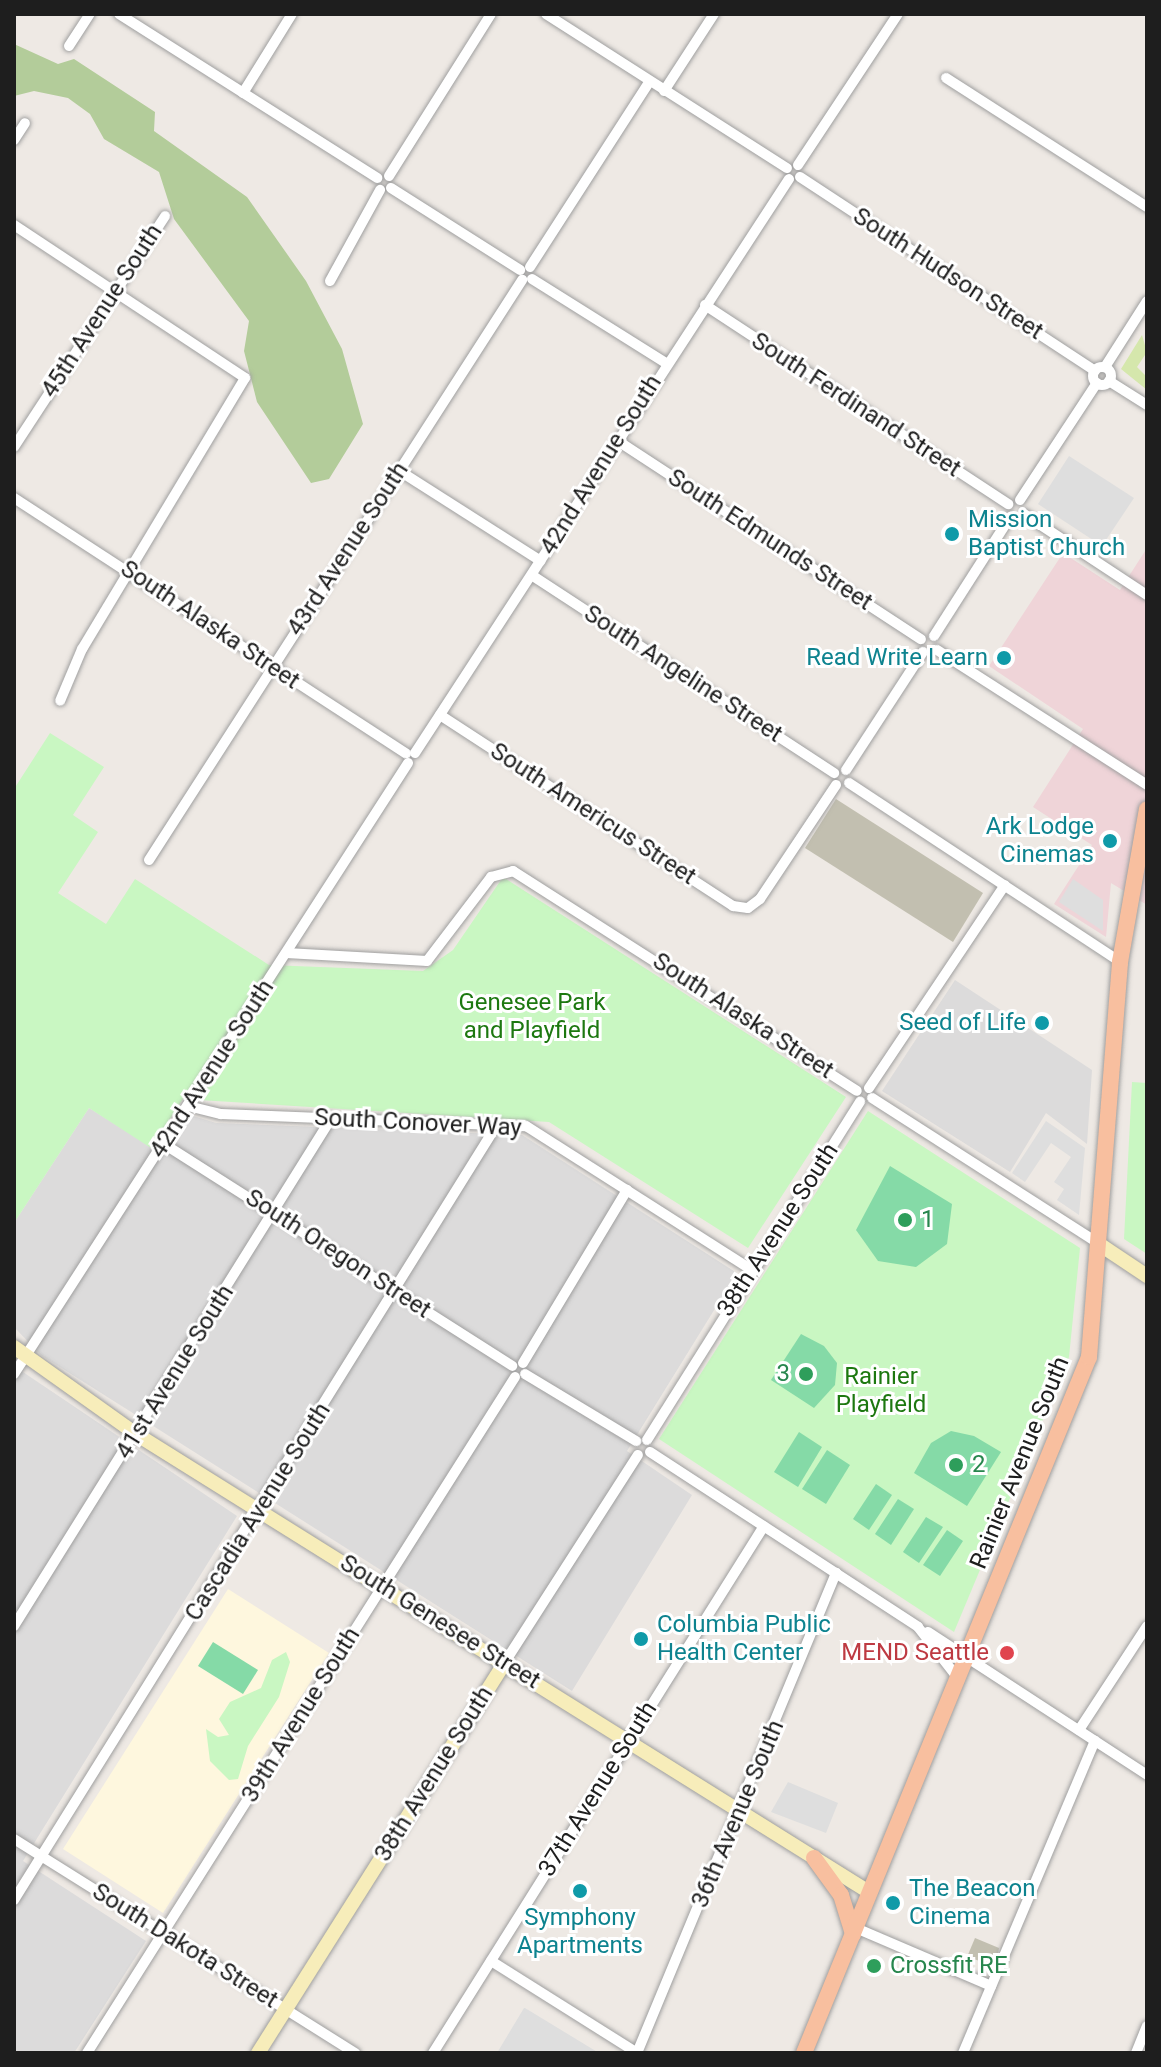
<!DOCTYPE html>
<html>
<head>
<meta charset="utf-8">
<style>
	body { margin:0 }
	#map { position:relative; width:1161px; height:2067px; overflow:hidden; background:#eee9e4; font-family:Roboto,sans-serif }
	div>[style] { position:absolute }
	.residential>* { inset:0; background:#dcdbdb }
	.commercial>* { inset:0; background:#efd4d8 }
	.education>* { inset:0; background:#fef7de }
	.construction>* { inset:0; background:#c2bfb0 }
	.grass>* { inset:0; background:#d5e7ac }
	.forest>* { inset:0; background:#b3cc9a }
	.park>* { inset:0; background:#c9f7c2 }
	.pitch>* { inset:0; background:#85daa7 }
	.parking>* { inset:0; background:#dedede }
	.roads { filter:drop-shadow(0 0 2px #9f9f9f) drop-shadow(0 0 2px #9f9f9f) }
	.street>* { height:10px; margin:-5px; padding:0 5px; transform-origin:5px; border-radius:5px; background:#fff }
	.street>.ring { margin:-5px; padding:0; box-sizing:content-box; background:none; border:10px solid #fff; border-radius:50% }
	.secondary>* { height:14px; margin:-7px; padding:0 7px; transform-origin:7px; border-radius:7px; background:#f7edba }
	.primary>* { height:16px; margin:-8px; padding:0 8px; transform-origin:8px; border-radius:8px; background:#f8bf9f }
	.dots>* { width:22px; height:22px; translate:-50% -50%; box-sizing:border-box; border:4px solid #fff; border-radius:50% }
	span { translate:-50% -50%; white-space:nowrap; text-align:center; line-height:1.15; -webkit-text-stroke:6px #fff; paint-order:stroke }
	.street-label { font-size:24px; color:#1e1e1e }
	.culture-label { font-size:24px; color:#0d838f }
	.left { translate:0 -50%; text-align:left }
	.right { translate:-100% -50%; text-align:right }
	.park-label { font-size:24px; color:#1d7810 }
	.leisure-label { font-size:24px; color:#27864d }
	.health-label { font-size:24px; color:#be3a42 }
	.frame { position:absolute; inset:0; border:16px solid #1e1e1e; pointer-events:none }
</style>
</head>
<body>
<div id="map">
	<div class="residential">
		<div style="clip-path:polygon(955px 980px,1092px 1070px,1087px 1144px,1046px 1113px,1010px 1172px,882px 1091px)"></div>
		<div style="clip-path:polygon(89px 1108px,164px 1155px,190px 1115px,216px 1123px,522px 1135px,737px 1273px,627px 1451px,692px 1495px,572px 1691px,41px 1355px,14px 1327px,14px 1223px)"></div>
		<div style="clip-path:polygon(14px 1366px,237px 1516px,23px 1861px,146px 1941px,74px 2053px,14px 2053px)"></div>
	</div>
	<div class="commercial">
		<div style="clip-path:polygon(1147px 548px,1147px 905px,1111px 883px,1106px 937px,1054px 904px,1092px 845px,1033px 807px,1083px 729px,989px 666px,1063px 553px,1120px 590px)"></div>
	</div>
	<div class="education">
		<div style="clip-path:polygon(228px 1589px,329px 1653px,163px 1913px,63px 1849px)"></div>
	</div>
	<div class="construction">
		<div style="clip-path:polygon(836px 799px,983px 893px,953px 942px,805px 848px)"></div>
		<div style="clip-path:polygon(975px 1938px,999px 1948px,996px 1966px,967px 1957px)"></div>
	</div>
	<div class="grass">
		<div style="clip-path:polygon(1142px 335px,1147px 352px,1137px 367px,1147px 377px,1147px 390px,1121px 369px)"></div>
	</div>
	<div class="forest">
		<div style="clip-path:polygon(14px 44px,58px 64px,74px 59px,155px 112px,154px 131px,247px 197px,306px 281px,342px 349px,363px 424px,329px 479px,311px 483px,257px 402px,244px 351px,249px 321px,174px 219px,159px 172px,104px 139px,90px 114px,68px 98px,34px 91px,14px 96px)"></div>
	</div>
	<div class="park">
		<div style="clip-path:polygon(50px 733px,104px 767px,73px 815px,98px 832px,58px 893px,106px 924px,135px 879px,269px 965px,423px 971px,453px 950px,503px 877px,846px 1097px,748px 1248px,549px 1122px,183px 1099px,151px 1148px,89px 1108px,14px 1223px,14px 789px)"></div>
		<div style="clip-path:polygon(1132px 1082px,1147px 1083px,1147px 1254px,1124px 1239px)"></div>
		<div style="clip-path:polygon(868px 1111px,1080px 1248px,1069px 1357px,954px 1632px,659px 1439px)"></div>
		<div style="clip-path:polygon(286px 1652px,290px 1662px,279px 1697px,248px 1746px,238px 1779px,229px 1780px,210px 1761px,206px 1729px,218px 1737px,229px 1735px,219px 1719px,230px 1702px,261px 1688px,272px 1660px)"></div>
	</div>
	<div class="pitch">
		<div style="clip-path:polygon(890px 1166px,952px 1204px,947px 1244px,916px 1267px,878px 1261px,856px 1230px)"></div>
		<div style="clip-path:polygon(801px 1334px,824px 1346px,837px 1363px,835px 1385px,814px 1408px,771px 1380px)"></div>
		<div style="clip-path:polygon(951px 1431px,974px 1436px,1001px 1452px,967px 1506px,914px 1473px,931px 1443px)"></div>
		<div style="clip-path:polygon(799px 1432px,822px 1447px,798px 1487px,774px 1472px)"></div>
		<div style="clip-path:polygon(827px 1450px,850px 1465px,826px 1504px,802px 1489px)"></div>
		<div style="clip-path:polygon(876px 1484px,892px 1495px,869px 1530px,853px 1519px)"></div>
		<div style="clip-path:polygon(898px 1499px,914px 1509px,891px 1545px,875px 1534px)"></div>
		<div style="clip-path:polygon(926px 1517px,943px 1527px,919px 1563px,903px 1552px)"></div>
		<div style="clip-path:polygon(947px 1530px,963px 1541px,940px 1576px,923px 1565px)"></div>
		<div style="clip-path:polygon(213px 1642px,258px 1670px,243px 1694px,198px 1666px)"></div>
	</div>
	<div class="parking">
		<div style="clip-path:polygon(1069px 456px,1134px 498px,1102px 546px,1038px 504px)"></div>
		<div style="clip-path:polygon(1073px 879px,1103px 900px,1103px 931px,1059px 902px)"></div>
		<div style="clip-path:polygon(1046px 1121px,1085px 1148px,1079px 1215px,1057px 1200px,1064px 1189px,1054px 1182px,1071px 1157px,1051px 1143px,1025px 1182px,1012px 1173px)"></div>
		<div style="clip-path:polygon(788px 1782px,838px 1803px,826px 1833px,771px 1812px)"></div>
		<div style="clip-path:polygon(524px 2008px,525px 2008px,599px 2053px,497px 2053px)"></div>
	</div>
	<div class="roads">
		<div class="street">
			<div style="left:119px;top:14px;width:306px;rotate:32.4deg"></div>
			<div style="left:546px;top:14px;width:286px;rotate:32.6deg"></div>
			<div style="left:69px;top:46px;width:38px;rotate:-57deg"></div>
			<div style="left:946px;top:78px;width:239px;rotate:32.7deg"></div>
			<div style="left:664px;top:91px;width:92px;rotate:-57deg"></div>
			<div style="left:243px;top:93px;width:93px;rotate:-58.2deg"></div>
			<div style="left:14px;top:140px;width:20px;rotate:-57deg"></div>
			<div style="left:798px;top:165px;width:181px;rotate:-56.5deg"></div>
			<div style="left:389px;top:176px;width:191px;rotate:-57.8deg"></div>
			<div style="left:800px;top:177px;width:353px;rotate:33.3deg"></div>
			<div style="left:391px;top:188px;width:153px;rotate:32.4deg"></div>
			<div style="left:14px;top:225px;width:277px;rotate:33.5deg"></div>
			<div style="left:245px;top:378px;width:316px;rotate:121deg"></div>
			<div style="left:82px;top:649px;width:56px;rotate:112.9deg"></div>
			<div style="left:530px;top:267px;width:221px;rotate:-57.2deg"></div>
			<div style="left:532px;top:279px;width:158px;rotate:32.1deg"></div>
			<div style="left:330px;top:281px;width:104px;rotate:-61.2deg"></div>
			<div style="left:705px;top:305px;width:363px;rotate:33.3deg"></div>
			<div style="left:1105px;top:367px;width:78px;rotate:-57.5deg"></div>
			<div class="ring" style="left:1093px;top:367px;width:8px;height:8px"></div>
			<div style="left:1109px;top:381px;width:45px;rotate:32.3deg"></div>
			<div style="left:618px;top:441px;width:362px;rotate:33.2deg"></div>
			<div style="left:14px;top:447px;width:276px;rotate:-56.8deg"></div>
			<div style="left:398px;top:470px;width:169px;rotate:32.5deg"></div>
			<div style="left:14px;top:498px;width:468px;rotate:33.1deg"></div>
			<div style="left:1020px;top:500px;width:140px;rotate:-56.7deg"></div>
			<div style="left:1024px;top:514px;width:147px;rotate:33.4deg"></div>
			<div style="left:533px;top:576px;width:360px;rotate:33.2deg"></div>
			<div style="left:934px;top:636px;width:141px;rotate:-57.4deg"></div>
			<div style="left:937px;top:650px;width:250px;rotate:32.7deg"></div>
			<div style="left:440px;top:715px;width:350px;rotate:33.1deg"></div>
			<div style="left:733px;top:906px;width:15px;rotate:8deg"></div>
			<div style="left:748px;top:908px;width:15px;rotate:-37deg"></div>
			<div style="left:760px;top:899px;width:137px;rotate:-56.3deg"></div>
			<div style="left:415px;top:753px;width:685px;rotate:-56.91deg"></div>
			<div style="left:846px;top:770px;width:141px;rotate:-56.9deg"></div>
			<div style="left:849px;top:783px;width:325px;rotate:33.4deg"></div>
			<div style="left:149px;top:860px;width:690px;rotate:-57.25deg"></div>
			<div style="left:287px;top:953px;width:140px;rotate:3.3deg"></div>
			<div style="left:427px;top:961px;width:106px;rotate:-52.7deg"></div>
			<div style="left:491px;top:877px;width:23px;rotate:-15deg"></div>
			<div style="left:513px;top:871px;width:408px;rotate:32.6deg"></div>
			<div style="left:869px;top:1088px;width:244px;rotate:-56.2deg"></div>
			<div style="left:872px;top:1098px;width:270px;rotate:32.7deg"></div>
			<div style="left:188px;top:1106px;width:34px;rotate:14deg"></div>
			<div style="left:221px;top:1114px;width:305px;rotate:2.3deg"></div>
			<div style="left:526px;top:1126px;width:268px;rotate:32.5deg"></div>
			<div style="left:164px;top:1144px;width:413px;rotate:32.5deg"></div>
			<div style="left:523px;top:1363px;width:202px;rotate:-59deg"></div>
			<div style="left:14px;top:1374px;width:727px;rotate:-57.18deg"></div>
			<div style="left:525px;top:1374px;width:130px;rotate:31.1deg"></div>
			<div style="left:647px;top:1440px;width:400px;rotate:-57.8deg"></div>
			<div style="left:650px;top:1452px;width:320px;rotate:33.1deg"></div>
			<div style="left:918px;top:1627px;width:63px;rotate:52deg"></div>
			<div style="left:14px;top:1626px;width:600px;rotate:-58deg"></div>
			<div style="left:928px;top:1632px;width:262px;rotate:33.1deg"></div>
			<div style="left:505px;top:1662px;width:246px;rotate:-57.3deg"></div>
			<div style="left:1079px;top:1730px;width:124px;rotate:-56.8deg"></div>
			<div style="left:14px;top:1839px;width:403px;rotate:32.1deg"></div>
			<div style="left:14px;top:1900px;width:915px;rotate:-58.08deg"></div>
			<div style="left:856px;top:1928px;width:147px;rotate:23.2deg"></div>
			<div style="left:491px;top:1961px;width:173px;rotate:32.2deg"></div>
			<div style="left:87px;top:2053px;width:800px;rotate:-57.66deg"></div>
			<div style="left:433px;top:2053px;width:622px;rotate:-57.87deg"></div>
			<div style="left:637px;top:2053px;width:520px;rotate:-67.48deg"></div>
			<div style="left:963px;top:2053px;width:339px;rotate:-67.1deg"></div>
			<div style="left:1136px;top:2053px;width:29px;rotate:-68deg"></div>
		</div>
		<div class="secondary">
			<div style="left:1099px;top:1244px;width:58px;rotate:33.7deg"></div>
			<div style="left:14px;top:1347px;width:150px;rotate:35.5deg"></div>
			<div style="left:136px;top:1434px;width:864px;rotate:32deg"></div>
			<div style="left:258px;top:2053px;width:462px;rotate:-57.7deg"></div>
		</div>
		<div class="primary">
			<div style="left:814px;top:1858px;width:46px;rotate:53.9deg"></div>
			<div style="left:841px;top:1895px;width:41px;rotate:72.9deg"></div>
			<div style="left:804px;top:2053px;width:752px;rotate:-67.73deg"></div>
			<div style="left:1089px;top:1357px;width:396px;rotate:-85.5deg"></div>
			<div style="left:1120px;top:962px;width:155px;rotate:-80deg"></div>
		</div>
	</div>
	<div class="dots">
		<div style="left:952px;top:534px;background:#0f9aa8"></div>
		<div style="left:1004px;top:658px;background:#0f9aa8"></div>
		<div style="left:1110px;top:841px;background:#0f9aa8"></div>
		<div style="left:1042px;top:1023px;background:#0f9aa8"></div>
		<div style="left:905px;top:1220px;background:#2e9e5b"></div>
		<div style="left:806px;top:1374px;background:#2e9e5b"></div>
		<div style="left:956px;top:1465px;background:#2e9e5b"></div>
		<div style="left:641px;top:1639px;background:#0f9aa8"></div>
		<div style="left:1007px;top:1653px;background:#e0444e"></div>
		<div style="left:580px;top:1891px;background:#0f9aa8"></div>
		<div style="left:893px;top:1903px;background:#0f9aa8"></div>
		<div style="left:874px;top:1966px;background:#2e9e5b"></div>
	</div>
	<div class="street-label">
		<span style="left:948px;top:274px;rotate:33deg">South Hudson Street</span>
		<span style="left:102px;top:311px;rotate:-57deg">45th Avenue South</span>
		<span style="left:856px;top:405px;rotate:33deg">South Ferdinand Street</span>
		<span style="left:601px;top:465px;rotate:-58deg">42nd Avenue South</span>
		<span style="left:770px;top:540px;rotate:33deg">South Edmunds Street</span>
		<span style="left:348px;top:549px;rotate:-57deg">43rd Avenue South</span>
		<span style="left:210px;top:625px;rotate:34deg">South Alaska Street</span>
		<span style="left:683px;top:674px;rotate:33deg">South Angeline Street</span>
		<span style="left:593px;top:814px;rotate:33deg">South Americus Street</span>
		<span style="left:743px;top:1016px;rotate:33deg">South Alaska Street</span>
		<span style="left:212px;top:1069px;rotate:-57deg">42nd Avenue South</span>
		<span style="left:418px;top:1123px;rotate:3deg">South Conover Way</span>
		<span style="left:778px;top:1230px;rotate:-57deg">38th Avenue South</span>
		<span style="left:338px;top:1254px;rotate:33deg">South Oregon Street</span>
		<span style="left:175px;top:1372px;rotate:-58deg">41st Avenue South</span>
		<span style="left:1020px;top:1463px;rotate:-68deg">Rainier Avenue South</span>
		<span style="left:258px;top:1512px;rotate:-58deg">Cascadia Avenue South</span>
		<span style="left:440px;top:1622px;rotate:32deg">South Genesee Street</span>
		<span style="left:301px;top:1715px;rotate:-58deg">39th Avenue South</span>
		<span style="left:434px;top:1774px;rotate:-58deg">38th Avenue South</span>
		<span style="left:598px;top:1789px;rotate:-58deg">37th Avenue South</span>
		<span style="left:738px;top:1814px;rotate:-67deg">36th Avenue South</span>
		<span style="left:185px;top:1946px;rotate:32deg">South Dakota Street</span>
	</div>
	<div class="culture-label">
		<span class="left" style="left:968px;top:534px">Mission<br>Baptist Church</span>
		<span class="right" style="left:988px;top:658px">Read Write Learn</span>
		<span class="right" style="left:1094px;top:841px">Ark Lodge<br>Cinemas</span>
		<span class="right" style="left:1026px;top:1023px">Seed of Life</span>
		<span class="left" style="left:657px;top:1639px">Columbia Public<br>Health Center</span>
		<span class="left" style="left:909px;top:1903px">The Beacon<br>Cinema</span>
		<span style="left:580px;top:1932px">Symphony<br>Apartments</span>
	</div>
	<div class="park-label">
		<span style="left:532px;top:1017px">Genesee Park<br>and Playfield</span>
		<span style="left:881px;top:1391px">Rainier<br>Playfield</span>
	</div>
	<div class="leisure-label">
		<span class="left" style="left:921px;top:1220px">1</span>
		<span class="right" style="left:790px;top:1374px">3</span>
		<span class="left" style="left:972px;top:1465px">2</span>
		<span class="left" style="left:890px;top:1966px">Crossfit RE</span>
	</div>
	<div class="health-label">
		<span class="right" style="left:989px;top:1653px">MEND Seattle</span>
	</div>
	<div class="frame"></div>
</div>
</body>
</html>
